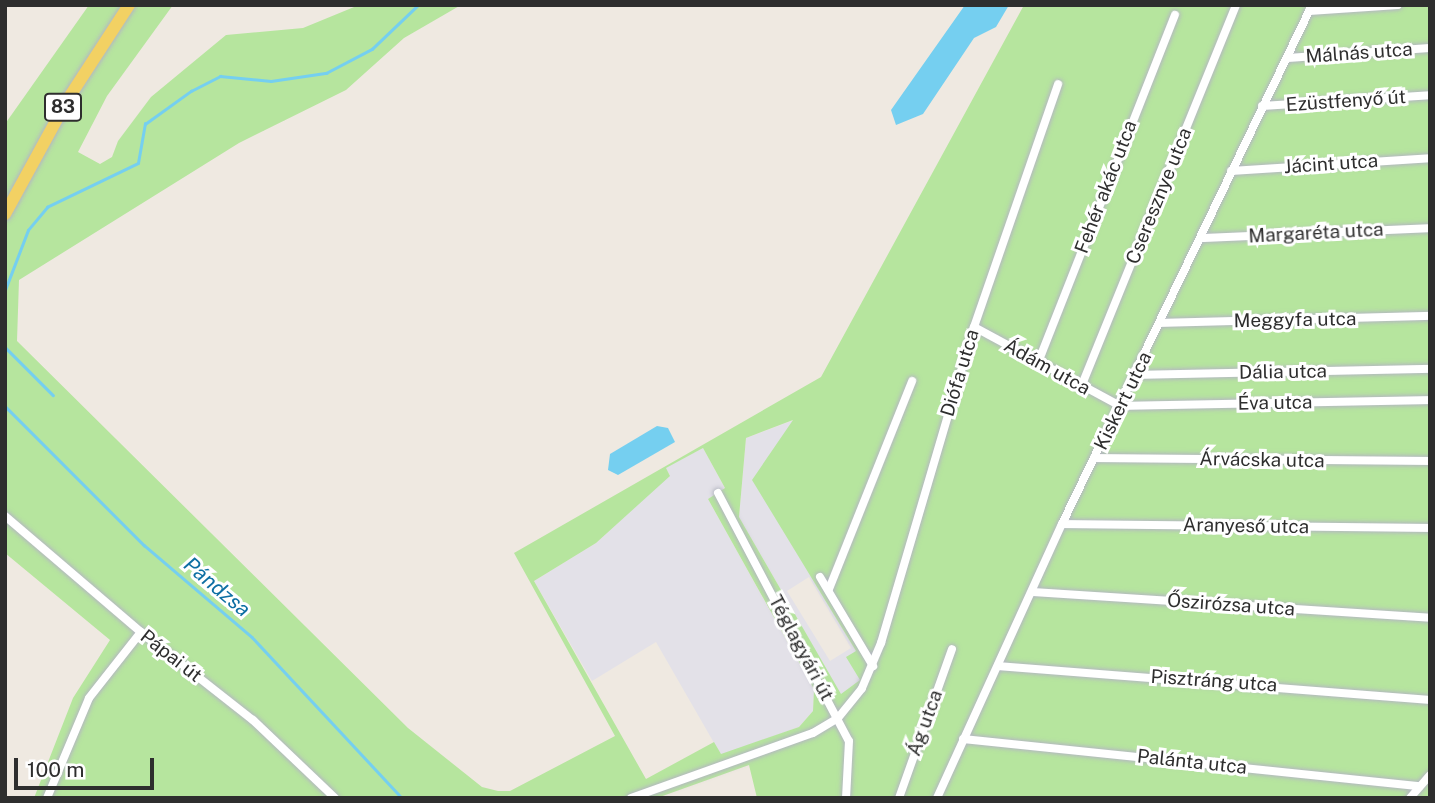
<!DOCTYPE html>
<html>
<head>
<meta charset="utf-8">
<style>
	body { margin:0 }
	#map { position:relative; width:1435px; height:803px; overflow:hidden; background:#efe9e1; font-family:"Public Sans",sans-serif }
	div>[style] { position:absolute }
	.industrial>* { inset:0; background:#e3e1e8 }
	.green>* { inset:0; background:#b6e59e }
	.water>* { inset:0; background:#75cff0 }
	.stream>* { height:2.5px; margin:-1.25px; padding:0 1.25px; transform-origin:1.25px; border-radius:1.25px; background:#75cff0 }
	.roads { filter:drop-shadow(0 0 2px #b4b7c1) drop-shadow(0 0 2px #b4b7c1) }
	.minor>* { height:8px; margin:-4px; padding:0 4px; transform-origin:4px; border-radius:4px; background:#fff }
	.primary>* { height:12px; margin:-6px; padding:0 6px; transform-origin:6px; border-radius:6px; background:#f2d163 }
	span { translate:-50% -50%; white-space:nowrap; text-align:center; line-height:1.15; -webkit-text-stroke:6px #fff; paint-order:stroke }
	.shield-label span { padding:2px 5px; background:#fff; border:2px solid; border-radius:5px; -webkit-text-stroke-width:0 }
	.shield-label { font-size:18px; color:#2e2e2e; font-weight:700 }
	.street-label { font-size:19px; color:#2e2e2e }
	.water-label { font-size:21px; color:#0d6fa3; font-style:italic }
	.frame { position:absolute; inset:0; border:7px solid #2e2e2e; pointer-events:none }
	.scale { position:absolute; left:14px; top:758px; width:140px; height:32px; box-sizing:border-box; border:4px solid #2e2e2e; border-top:0; padding-left:9px; font-size:21px; line-height:24px; white-space:nowrap; color:#2e2e2e; -webkit-text-stroke:5px #fff; paint-order:stroke }
</style>
</head>
<body>
<div id="map">
	<div class="industrial">
		<div style="clip-path:polygon(evenodd,794px 420px,753px 480px,856px 651px,860px 680px,841px 695px,739px 517px,746px 438px,794px 420px,809px 577px,851px 648px,830px 661px,787px 591px,809px 577px)"></div>
		<div style="clip-path:polygon(703px 448px,725px 488px,708px 499px,814px 690px,813px 711px,799px 727px,721px 755px,656px 642px,592px 681px,534px 581px,596px 543px,670px 475px,665px 468px)"></div>
	</div>
	<div class="green">
		<div style="clip-path:polygon(evenodd,89px 5px,173px 5px,107px 96px,78px 152px,100px 164px,112px 157px,118px 141px,151px 97px,226px 35px,303px 28px,359px 5px,461px 5px,404px 38px,346px 90px,239px 143px,19px 280px,17px 341px,408px 728px,482px 787px,498px 791px,510px 791px,615px 736px,514px 553px,821px 377px,1024px 5px,1430px 5px,1430px 798px,757px 798px,749px 765px,657px 798px,34px 798px,73px 698px,110px 640px,5px 553px,5px 124px,89px 5px,793px 420px,752px 480px,856px 651px,846px 657px,860px 680px,841px 694px,739px 517px,746px 438px,793px 420px,89px 5px,703px 448px,725px 488px,708px 499px,814px 689px,813px 711px,799px 727px,721px 754px,714px 742px,646px 779px,534px 581px,596px 543px,670px 476px,666px 468px,703px 448px)"></div>
	</div>
	<div class="water">
		<div style="clip-path:polygon(965px 5px,1009px 5px,996px 27px,974px 38px,923px 114px,896px 125px,891px 110px)"></div>
		<div style="clip-path:polygon(657px 426px,668px 428px,675px 442px,618px 475px,608px 470px,610px 454px)"></div>
	</div>
	<div class="stream">
		<div style="left:5px;top:290px;width:64px;rotate:-69deg"></div>
		<div style="left:28px;top:230px;width:30px;rotate:-50deg"></div>
		<div style="left:47px;top:207px;width:101px;rotate:-25.8deg"></div>
		<div style="left:138px;top:163px;width:40px;rotate:-80deg"></div>
		<div style="left:145px;top:124px;width:57px;rotate:-35.7deg"></div>
		<div style="left:191px;top:91px;width:33px;rotate:-27deg"></div>
		<div style="left:220px;top:76px;width:51px;rotate:5.6deg"></div>
		<div style="left:271px;top:81px;width:56px;rotate:-8.3deg"></div>
		<div style="left:326px;top:73px;width:52px;rotate:-27.6deg"></div>
		<div style="left:372px;top:49px;width:64px;rotate:-43.7deg"></div>
		<div style="left:5px;top:347px;width:68px;rotate:45deg"></div>
		<div style="left:5px;top:406px;width:197px;rotate:45deg"></div>
		<div style="left:144px;top:545px;width:142px;rotate:40.4deg"></div>
		<div style="left:252px;top:637px;width:220px;rotate:47deg"></div>
	</div>
	<div class="roads">
		<div class="minor">
			<div style="left:1309px;top:11px;width:89px;rotate:-3.9deg"></div>
			<div style="left:1288px;top:58px;width:142px;rotate:-4deg"></div>
			<div style="left:1262px;top:106px;width:168px;rotate:-3.7deg"></div>
			<div style="left:1231px;top:171px;width:199px;rotate:-3.7deg"></div>
			<div style="left:1202px;top:238px;width:228px;rotate:-2.5deg"></div>
			<div style="left:1161px;top:323px;width:269px;rotate:-1.5deg"></div>
			<div style="left:974px;top:327px;width:166px;rotate:28.4deg"></div>
			<div style="left:1120px;top:406px;width:310px;rotate:-1.1deg"></div>
			<div style="left:1039px;top:360px;width:371px;rotate:-68.5deg"></div>
			<div style="left:1136px;top:375px;width:294px;rotate:-1.2deg"></div>
			<div style="left:1081px;top:387px;width:412px;rotate:-67.9deg"></div>
			<div style="left:1094px;top:458px;width:336px;rotate:0.5deg"></div>
			<div style="left:718px;top:493px;width:280px;rotate:62.2deg"></div>
			<div style="left:849px;top:741px;width:57px;rotate:93deg"></div>
			<div style="left:5px;top:516px;width:179px;rotate:40.5deg"></div>
			<div style="left:141px;top:632px;width:142px;rotate:38.2deg"></div>
			<div style="left:253px;top:720px;width:113px;rotate:43.6deg"></div>
			<div style="left:1062px;top:524px;width:368px;rotate:0.6deg"></div>
			<div style="left:820px;top:577px;width:104px;rotate:59.2deg"></div>
			<div style="left:829px;top:589px;width:224px;rotate:-68.2deg"></div>
			<div style="left:1033px;top:592px;width:398px;rotate:3.7deg"></div>
			<div style="left:998px;top:666px;width:433px;rotate:4.5deg"></div>
			<div style="left:963px;top:739px;width:459px;rotate:5.9deg"></div>
			<div style="left:47px;top:798px;width:108px;rotate:-67.2deg"></div>
			<div style="left:89px;top:698px;width:84px;rotate:-51.8deg"></div>
			<div style="left:631px;top:798px;width:193px;rotate:-19.7deg"></div>
			<div style="left:813px;top:733px;width:29px;rotate:-31deg"></div>
			<div style="left:838px;top:718px;width:38px;rotate:-51deg"></div>
			<div style="left:862px;top:688px;width:49px;rotate:-67.1deg"></div>
			<div style="left:881px;top:643px;width:329px;rotate:-73.6deg"></div>
			<div style="left:974px;top:327px;width:257px;rotate:-70.9deg"></div>
			<div style="left:899px;top:798px;width:158px;rotate:-70.4deg"></div>
			<div style="left:937px;top:798px;width:301px;rotate:-65.5deg"></div>
			<div style="left:1062px;top:524px;width:576px;rotate:-64.28deg"></div>
			<div style="left:1410px;top:798px;width:30px;rotate:-49deg"></div>
		</div>
		<div class="primary">
			<div style="left:5px;top:214px;width:131px;rotate:-61.3deg"></div>
			<div style="left:68px;top:99px;width:112px;rotate:-57deg"></div>
		</div>
	</div>
	<div class="shield-label">
		<span style="left:63px;top:107px">83</span>
	</div>
	<div class="street-label">
		<span style="left:1359px;top:53px;rotate:-4deg">Málnás utca</span>
		<span style="left:1346px;top:101px;rotate:-4deg">Ezüstfenyő út</span>
		<span style="left:1331px;top:164px;rotate:-4deg">Jácint utca</span>
		<span style="left:1106px;top:187px;rotate:-69deg">Fehér akác utca</span>
		<span style="left:1159px;top:196px;rotate:-68deg">Cseresznye utca</span>
		<span style="left:1316px;top:233px;rotate:-3deg">Margaréta utca</span>
		<span style="left:1295px;top:320px;rotate:-1deg">Meggyfa utca</span>
		<span style="left:1047px;top:367px;rotate:29deg">Ádám utca</span>
		<span style="left:1283px;top:372px;rotate:-1deg">Dália utca</span>
		<span style="left:960px;top:373px;rotate:-73deg">Diófa utca</span>
		<span style="left:1123px;top:401px;rotate:-64deg">Kiskert utca</span>
		<span style="left:1275px;top:403px;rotate:-1deg">Éva utca</span>
		<span style="left:1262px;top:460px;rotate:1deg">Árvácska utca</span>
		<span style="left:1246px;top:526px;rotate:1deg">Aranyeső utca</span>
		<span style="left:1231px;top:605px;rotate:4deg">Őszirózsa utca</span>
		<span style="left:801px;top:648px;rotate:62deg">Téglagyári út</span>
		<span style="left:171px;top:656px;rotate:38deg">Pápai út</span>
		<span style="left:1214px;top:681px;rotate:4deg">Pisztráng utca</span>
		<span style="left:925px;top:723px;rotate:-70deg">Ág utca</span>
		<span style="left:1192px;top:762px;rotate:6deg">Palánta utca</span>
	</div>
	<div class="water-label">
		<span style="left:217px;top:587px;rotate:40deg">Pándzsa</span>
	</div>
	<div class="frame"></div>
	<div class="scale">100 m</div>
</div>
</body>
</html>
